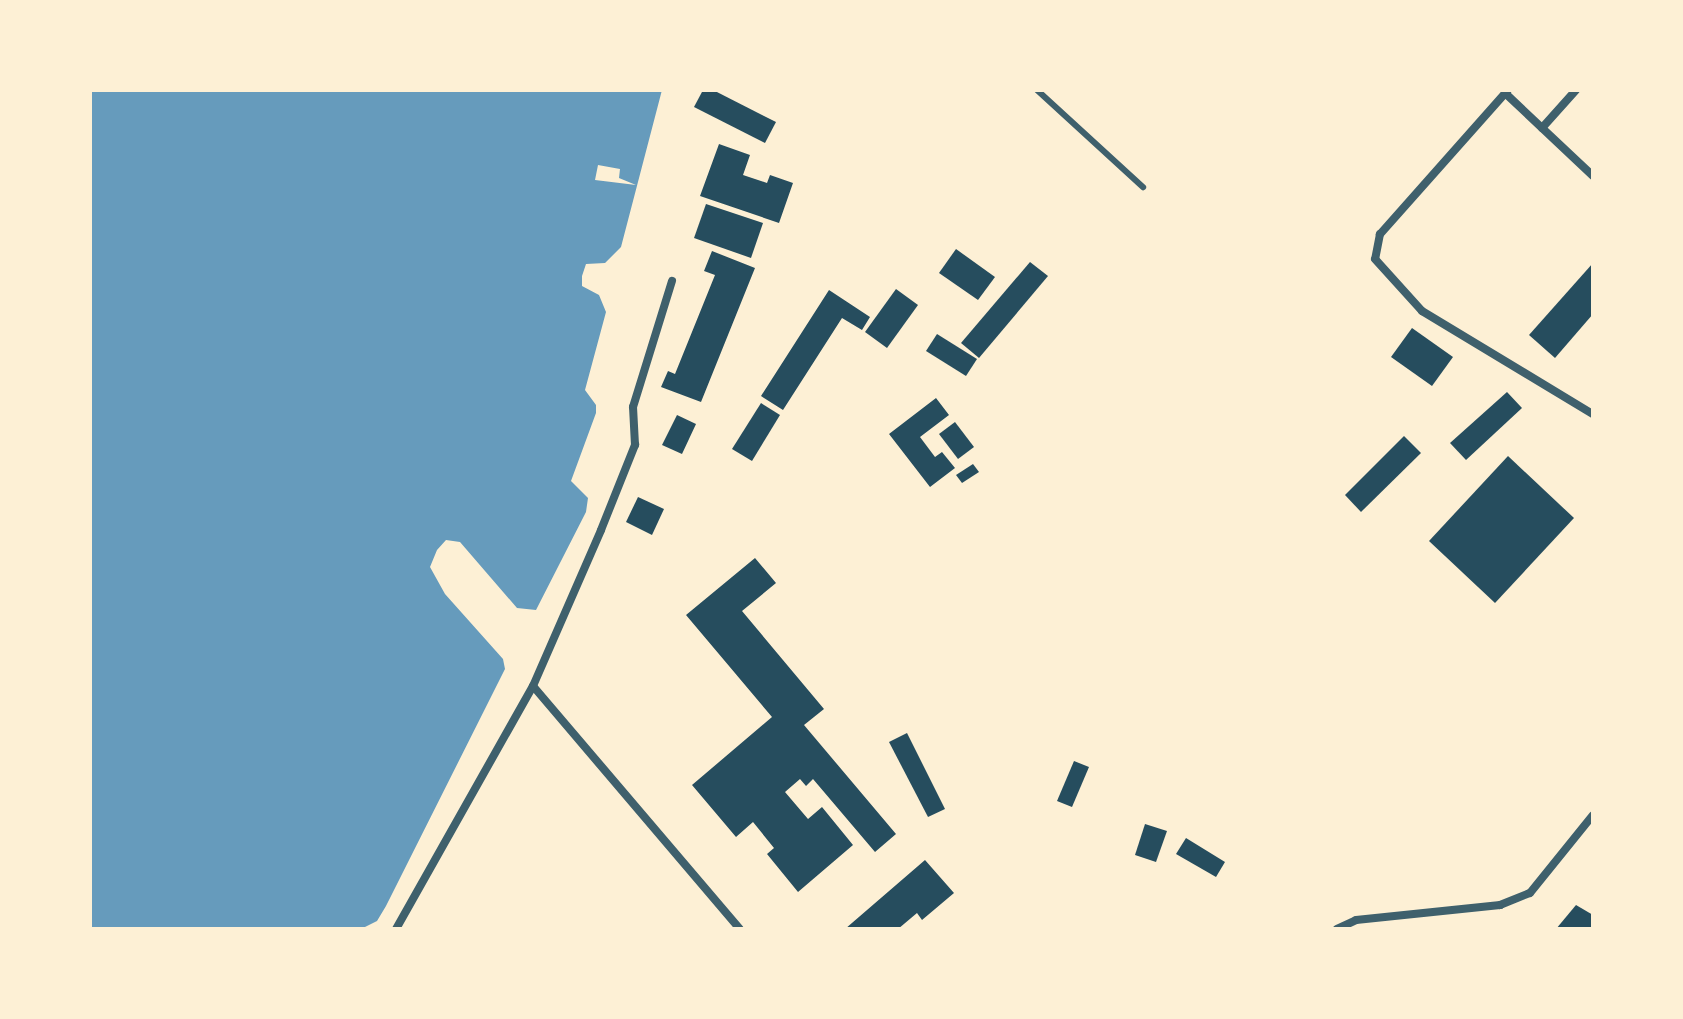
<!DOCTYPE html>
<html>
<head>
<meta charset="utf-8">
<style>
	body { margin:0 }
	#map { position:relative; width:1683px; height:1019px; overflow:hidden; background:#fdf0d5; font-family:"Open Sans",sans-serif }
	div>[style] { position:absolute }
	.water>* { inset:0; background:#669bbc }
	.pier>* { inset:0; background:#fdf0d5 }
	.building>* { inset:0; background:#264d5e }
	.service>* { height:6px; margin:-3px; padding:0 3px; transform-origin:3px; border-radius:3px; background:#3f606c }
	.minor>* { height:8px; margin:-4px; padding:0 4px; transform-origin:4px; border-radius:4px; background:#3f606c }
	span { translate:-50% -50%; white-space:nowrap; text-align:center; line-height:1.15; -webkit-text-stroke:6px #fdf0d5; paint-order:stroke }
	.frame { position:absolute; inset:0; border:92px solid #fdf0d5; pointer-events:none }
</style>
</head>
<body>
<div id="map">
	<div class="water">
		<div style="clip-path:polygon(90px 90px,662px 90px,621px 247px,605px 263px,586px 264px,582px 276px,582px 286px,599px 295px,606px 312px,585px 390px,596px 405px,596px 413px,571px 481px,588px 498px,586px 512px,536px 610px,517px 608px,460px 542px,446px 540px,437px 550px,430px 567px,445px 594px,503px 659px,505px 669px,386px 906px,377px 921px,361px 929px,90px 929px)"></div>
	</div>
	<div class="pier">
		<div style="clip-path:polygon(598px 165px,620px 169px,619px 178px,636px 185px,595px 180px)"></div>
	</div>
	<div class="building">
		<div style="clip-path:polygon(703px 90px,713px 90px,776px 122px,765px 143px,694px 107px)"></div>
		<div style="clip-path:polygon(719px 144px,750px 155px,743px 175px,767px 183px,770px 175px,793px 183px,779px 223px,700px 196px)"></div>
		<div style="clip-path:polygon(706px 204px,763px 223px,751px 258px,694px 238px)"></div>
		<div style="clip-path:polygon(956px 249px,995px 277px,978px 300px,939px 273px)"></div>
		<div style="clip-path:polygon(712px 251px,755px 268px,701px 402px,661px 387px,668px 371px,675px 374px,715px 275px,704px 271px)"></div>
		<div style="clip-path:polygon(1030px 262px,1048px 276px,979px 358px,961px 343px)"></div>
		<div style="clip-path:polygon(1593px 263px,1593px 314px,1555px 358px,1529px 335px)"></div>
		<div style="clip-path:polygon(896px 289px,918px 305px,887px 348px,865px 332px)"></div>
		<div style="clip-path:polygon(829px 290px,870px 317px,862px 330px,842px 318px,783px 410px,761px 396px)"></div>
		<div style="clip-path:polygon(1412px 328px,1453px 357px,1432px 386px,1391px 357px)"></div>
		<div style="clip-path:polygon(937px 334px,977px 359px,966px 376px,926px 351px)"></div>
		<div style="clip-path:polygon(1507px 392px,1522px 408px,1466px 460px,1450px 443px)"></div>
		<div style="clip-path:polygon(936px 398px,949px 415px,920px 437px,935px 457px,942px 452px,955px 468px,930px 487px,889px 434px)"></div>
		<div style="clip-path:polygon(761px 403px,780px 415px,752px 461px,732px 449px)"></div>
		<div style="clip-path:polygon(677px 415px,696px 424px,682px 454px,662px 445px)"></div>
		<div style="clip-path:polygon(955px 422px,974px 447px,958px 459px,939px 434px)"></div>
		<div style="clip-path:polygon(1404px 436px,1421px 453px,1361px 512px,1345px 495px)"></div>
		<div style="clip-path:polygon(1508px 456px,1574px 518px,1495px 603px,1429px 541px)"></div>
		<div style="clip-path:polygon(973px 464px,979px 472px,962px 483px,956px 475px)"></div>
		<div style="clip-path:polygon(638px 497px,664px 509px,652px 535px,626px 522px)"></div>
		<div style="clip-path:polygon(755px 558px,776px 583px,742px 611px,824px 709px,804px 725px,896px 834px,875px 852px,813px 779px,806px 786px,800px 779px,785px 792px,808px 819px,822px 807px,853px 845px,798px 892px,767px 854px,774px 848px,753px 822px,736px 837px,692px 785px,772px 717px,686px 615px)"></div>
		<div style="clip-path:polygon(907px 733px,945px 809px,928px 817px,889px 742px)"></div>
		<div style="clip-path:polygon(1074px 761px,1089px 767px,1072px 807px,1057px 801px)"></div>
		<div style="clip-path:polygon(1145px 824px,1167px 831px,1156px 862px,1135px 855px)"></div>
		<div style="clip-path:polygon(1186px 838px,1225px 862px,1216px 877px,1176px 854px)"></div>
		<div style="clip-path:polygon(925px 860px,954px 893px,922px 920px,917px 913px,898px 929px,845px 929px)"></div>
		<div style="clip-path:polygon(1576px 905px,1593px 915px,1593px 929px,1556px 929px)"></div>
	</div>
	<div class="service">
		<div style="left:1037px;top:90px;width:144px;rotate:42.5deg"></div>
	</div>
	<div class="minor">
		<div style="left:1508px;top:90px;width:193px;rotate:131.6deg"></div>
		<div style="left:1380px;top:234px;width:25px;rotate:101deg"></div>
		<div style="left:1375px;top:259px;width:70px;rotate:47.9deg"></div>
		<div style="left:1422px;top:311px;width:200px;rotate:31.1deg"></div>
		<div style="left:1505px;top:93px;width:121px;rotate:43.3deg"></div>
		<div style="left:1542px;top:128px;width:51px;rotate:-48.2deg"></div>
		<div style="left:533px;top:686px;width:319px;rotate:49.6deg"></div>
		<div style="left:396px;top:929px;width:279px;rotate:-60.6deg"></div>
		<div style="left:533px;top:686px;width:170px;rotate:-66.4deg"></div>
		<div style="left:601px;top:530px;width:92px;rotate:-68.2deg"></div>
		<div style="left:635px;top:445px;width:38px;rotate:-93deg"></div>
		<div style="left:633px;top:407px;width:132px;rotate:-72.8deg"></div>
		<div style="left:1337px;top:929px;width:21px;rotate:-25deg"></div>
		<div style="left:1356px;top:920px;width:145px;rotate:-5.9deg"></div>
		<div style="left:1500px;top:905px;width:32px;rotate:-22deg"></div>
		<div style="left:1530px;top:893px;width:100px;rotate:-51.1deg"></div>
	</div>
	<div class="frame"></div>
</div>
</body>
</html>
